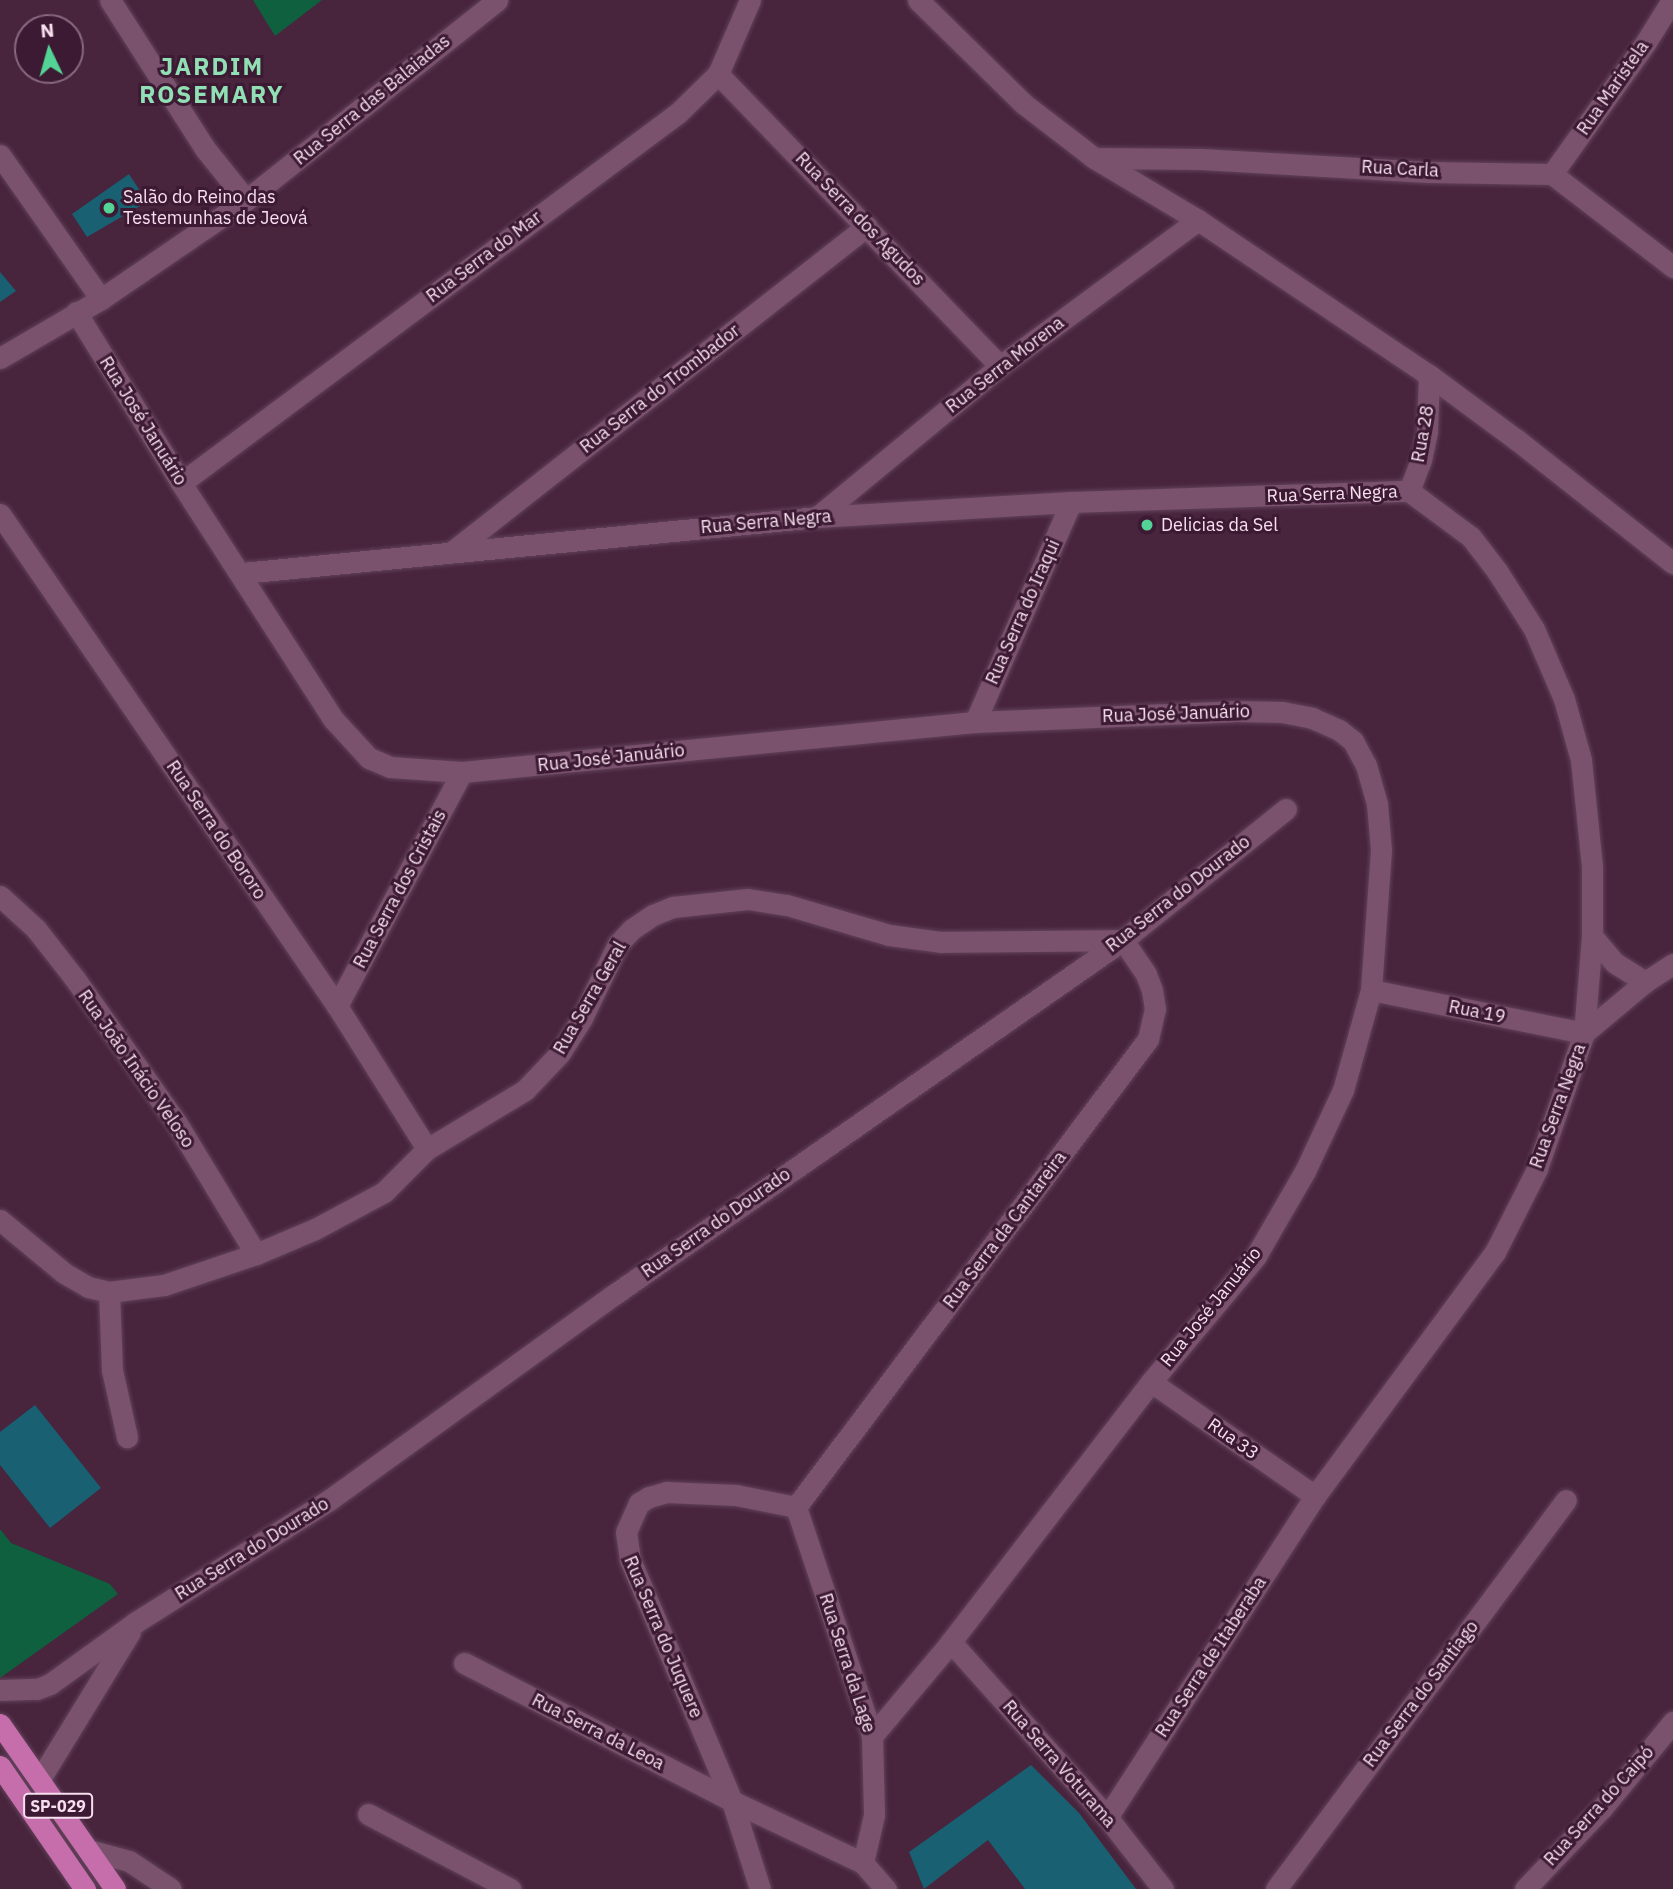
<!DOCTYPE html>
<html>
<head>
<meta charset="utf-8">
<style>
	body { margin:0 }
	#map { position:relative; width:1673px; height:1889px; overflow:hidden; background:#48243d; font-family:"IBM Plex Sans",sans-serif }
	div>[style] { position:absolute }
	.green>* { inset:0; background:#0f603e }
	.building>* { inset:0; background:#186072 }
	.roads { filter:drop-shadow(0 0 2px #614259) drop-shadow(0 0 2px #614259) }
	.minor>* { height:21px; margin:-10.5px; padding:0 10.5px; transform-origin:10.5px; border-radius:10.5px; background:#7a526d }
	.tertiary>* { height:21px; margin:-10.5px; padding:0 10.5px; transform-origin:10.5px; border-radius:10.5px; background:#7a526d }
	.trunk>* { height:21px; margin:-10.5px; padding:0 10.5px; transform-origin:10.5px; border-radius:10.5px; background:#c66dac }
	.dots>* { width:19px; height:19px; translate:-50% -50%; box-sizing:border-box; border:4px solid #3d1a33; border-radius:50% }
	span { translate:-50% -50%; white-space:nowrap; text-align:center; line-height:1.15; -webkit-text-stroke:6px #3d1a33; paint-order:stroke }
	.shield-label span { padding:2px 5px; background:#3d1a33; border:2px solid; border-radius:5px; -webkit-text-stroke-width:0 }
	.shield-label { font-size:16px; color:#f6dfee; font-weight:700 }
	.street-label { font-size:18px; color:#f6dfee }
	.poi-label { font-size:18px; color:#f6dfee }
	.left { translate:0 -50%; text-align:left }
	.district-label { font-size:24px; color:#91e0b5; font-weight:700; letter-spacing:2px }
	.north { position:absolute; left:14px; top:14px; width:70px; height:70px; box-sizing:border-box; background:#3d1a33; border:2px solid #87697e; border-radius:50%; rotate:355deg; font-size:19px; font-weight:700; line-height:28px; text-align:center; color:#f6dfee }
	.north::after { content:''; display:block; margin:auto; width:24px; height:32px; background:#53d396; clip-path:polygon(50% 0,100% 100%,50% 72%,0 100%) }
</style>
</head>
<body>
<div id="map">
	<div class="green">
		<div style="clip-path:polygon(253px 0,322px 0,275px 36px)"></div>
		<div style="clip-path:polygon(0 1529px,11px 1543px,110px 1584px,118px 1594px,0 1678px)"></div>
	</div>
	<div class="building">
		<div style="clip-path:polygon(129px 174px,147px 202px,87px 237px,72px 214px)"></div>
		<div style="clip-path:polygon(0 272px,16px 291px,0 302px)"></div>
		<div style="clip-path:polygon(35px 1405px,101px 1488px,50px 1528px,0 1465px,0 1432px)"></div>
		<div style="clip-path:polygon(1031px 1765px,1079px 1813px,1136px 1889px,1025px 1889px,988px 1840px,924px 1889px,909px 1852px)"></div>
	</div>
	<div class="roads">
		<div class="minor">
			<div style="left:110px;top:0;width:178px;rotate:57.4deg"></div>
			<div style="left:206px;top:150px;width:64px;rotate:51.3deg"></div>
			<div style="left:718px;top:74px;width:406px;rotate:46deg"></div>
			<div style="left:0;top:155px;width:176px;rotate:55deg"></div>
			<div style="left:1094px;top:158px;width:107px;rotate:0.5deg"></div>
			<div style="left:1201px;top:159px;width:227px;rotate:3.3deg"></div>
			<div style="left:1428px;top:172px;width:124px;rotate:0.9deg"></div>
			<div style="left:1552px;top:174px;width:153px;rotate:37.5deg"></div>
			<div style="left:1552px;top:174px;width:162px;rotate:-54.5deg"></div>
			<div style="left:1646px;top:42px;width:49px;rotate:-58.2deg"></div>
			<div style="left:76px;top:312px;width:201px;rotate:58.4deg"></div>
			<div style="left:181px;top:483px;width:282px;rotate:57.2deg"></div>
			<div style="left:334px;top:720px;width:52px;rotate:47.4deg"></div>
			<div style="left:369px;top:758px;width:23px;rotate:23deg"></div>
			<div style="left:390px;top:767px;width:72px;rotate:4deg"></div>
			<div style="left:462px;top:772px;width:515px;rotate:-5.57deg"></div>
			<div style="left:975px;top:722px;width:259px;rotate:-2.4deg"></div>
			<div style="left:1234px;top:711px;width:48px;rotate:1.2deg"></div>
			<div style="left:1282px;top:712px;width:31px;rotate:11deg"></div>
			<div style="left:1312px;top:718px;width:30px;rotate:24deg"></div>
			<div style="left:1339px;top:730px;width:18px;rotate:38deg"></div>
			<div style="left:1353px;top:741px;width:27px;rotate:62deg"></div>
			<div style="left:1366px;top:765px;width:41px;rotate:74.2deg"></div>
			<div style="left:1377px;top:804px;width:46px;rotate:85deg"></div>
			<div style="left:1381px;top:850px;width:140px;rotate:94.1deg"></div>
			<div style="left:1371px;top:990px;width:104px;rotate:105.6deg"></div>
			<div style="left:1343px;top:1090px;width:89px;rotate:115.1deg"></div>
			<div style="left:1305px;top:1171px;width:98px;rotate:120deg"></div>
			<div style="left:1256px;top:1256px;width:164px;rotate:129.8deg"></div>
			<div style="left:1151px;top:1382px;width:328px;rotate:127.6deg"></div>
			<div style="left:951px;top:1642px;width:123px;rotate:130deg"></div>
			<div style="left:0;top:358px;width:117px;rotate:-30.3deg"></div>
			<div style="left:101px;top:299px;width:176px;rotate:-34.3deg"></div>
			<div style="left:246px;top:200px;width:321px;rotate:-38.5deg"></div>
			<div style="left:181px;top:483px;width:620px;rotate:-36.67deg"></div>
			<div style="left:678px;top:113px;width:56px;rotate:-44.3deg"></div>
			<div style="left:718px;top:74px;width:81px;rotate:-66.6deg"></div>
			<div style="left:1409px;top:491px;width:33px;rotate:-69deg"></div>
			<div style="left:1421px;top:460px;width:30px;rotate:-78deg"></div>
			<div style="left:1427px;top:431px;width:56px;rotate:-88deg"></div>
			<div style="left:0;top:514px;width:596px;rotate:55.59deg"></div>
			<div style="left:337px;top:1006px;width:169px;rotate:57.8deg"></div>
			<div style="left:817px;top:517px;width:237px;rotate:-39.5deg"></div>
			<div style="left:1000px;top:366px;width:246px;rotate:-36.4deg"></div>
			<div style="left:453px;top:551px;width:526px;rotate:-38.13deg"></div>
			<div style="left:242px;top:573px;width:578px;rotate:-5.56deg"></div>
			<div style="left:817px;top:517px;width:254px;rotate:-3.4deg"></div>
			<div style="left:1071px;top:502px;width:338px;rotate:-1.9deg"></div>
			<div style="left:1409px;top:491px;width:77px;rotate:36.6deg"></div>
			<div style="left:1471px;top:537px;width:43px;rotate:52.6deg"></div>
			<div style="left:1497px;top:571px;width:69px;rotate:57.5deg"></div>
			<div style="left:1534px;top:629px;width:76px;rotate:66.8deg"></div>
			<div style="left:1564px;top:699px;width:63px;rotate:74.4deg"></div>
			<div style="left:1581px;top:760px;width:108px;rotate:84.1deg"></div>
			<div style="left:1592px;top:867px;width:69px;rotate:90deg"></div>
			<div style="left:1592px;top:936px;width:97px;rotate:94.7deg"></div>
			<div style="left:1584px;top:1033px;width:144px;rotate:109.1deg"></div>
			<div style="left:1537px;top:1169px;width:93px;rotate:116.8deg"></div>
			<div style="left:1495px;top:1252px;width:303px;rotate:126.4deg"></div>
			<div style="left:1315px;top:1496px;width:382px;rotate:122.9deg"></div>
			<div style="left:975px;top:722px;width:240px;rotate:-66.4deg"></div>
			<div style="left:0;top:896px;width:49px;rotate:42.5deg"></div>
			<div style="left:36px;top:929px;width:63px;rotate:52deg"></div>
			<div style="left:75px;top:979px;width:175px;rotate:54.8deg"></div>
			<div style="left:176px;top:1122px;width:154px;rotate:58.8deg"></div>
			<div style="left:1592px;top:936px;width:35px;rotate:50deg"></div>
			<div style="left:1615px;top:963px;width:36px;rotate:32deg"></div>
			<div style="left:1371px;top:990px;width:217px;rotate:11.4deg"></div>
			<div style="left:337px;top:1006px;width:265px;rotate:-61.9deg"></div>
			<div style="left:1584px;top:1033px;width:80px;rotate:-39.9deg"></div>
			<div style="left:1645px;top:982px;width:33px;rotate:-33deg"></div>
			<div style="left:0;top:1220px;width:83px;rotate:39.6deg"></div>
			<div style="left:64px;top:1273px;width:28px;rotate:30deg"></div>
			<div style="left:88px;top:1287px;width:22px;rotate:13deg"></div>
			<div style="left:109px;top:1292px;width:55px;rotate:-7.3deg"></div>
			<div style="left:164px;top:1285px;width:97px;rotate:-18.6deg"></div>
			<div style="left:256px;top:1254px;width:64px;rotate:-23deg"></div>
			<div style="left:315px;top:1229px;width:78px;rotate:-28.2deg"></div>
			<div style="left:384px;top:1192px;width:61px;rotate:-45deg"></div>
			<div style="left:427px;top:1149px;width:114px;rotate:-31deg"></div>
			<div style="left:525px;top:1090px;width:51px;rotate:-46.6deg"></div>
			<div style="left:560px;top:1053px;width:41px;rotate:-57.8deg"></div>
			<div style="left:582px;top:1018px;width:82px;rotate:-64.1deg"></div>
			<div style="left:618px;top:944px;width:21px;rotate:-47deg"></div>
			<div style="left:632px;top:929px;width:25px;rotate:-34deg"></div>
			<div style="left:653px;top:915px;width:22px;rotate:-22deg"></div>
			<div style="left:673px;top:907px;width:75px;rotate:-6.1deg"></div>
			<div style="left:748px;top:899px;width:39px;rotate:9deg"></div>
			<div style="left:787px;top:905px;width:106px;rotate:16.4deg"></div>
			<div style="left:889px;top:935px;width:52px;rotate:7.7deg"></div>
			<div style="left:941px;top:942px;width:182px;rotate:-0.6deg"></div>
			<div style="left:109px;top:1292px;width:78px;rotate:87.8deg"></div>
			<div style="left:112px;top:1370px;width:69px;rotate:77.4deg"></div>
			<div style="left:1151px;top:1382px;width:200px;rotate:34.8deg"></div>
			<div style="left:796px;top:1507px;width:586px;rotate:-53.05deg"></div>
			<div style="left:1148px;top:1039px;width:31px;rotate:-77deg"></div>
			<div style="left:1155px;top:1009px;width:19px;rotate:-99deg"></div>
			<div style="left:1152px;top:990px;width:17px;rotate:-111deg"></div>
			<div style="left:1146px;top:974px;width:41px;rotate:-124.1deg"></div>
			<div style="left:796px;top:1507px;width:241px;rotate:71.6deg"></div>
			<div style="left:872px;top:1736px;width:79px;rotate:88.5deg"></div>
			<div style="left:874px;top:1815px;width:49px;rotate:102.9deg"></div>
			<div style="left:951px;top:1642px;width:234px;rotate:48.3deg"></div>
			<div style="left:1107px;top:1817px;width:91px;rotate:52.1deg"></div>
			<div style="left:464px;top:1663px;width:301px;rotate:27.2deg"></div>
			<div style="left:732px;top:1801px;width:145px;rotate:25.3deg"></div>
			<div style="left:863px;top:1863px;width:35px;rotate:49deg"></div>
			<div style="left:0;top:1690px;width:37px;rotate:-2deg"></div>
			<div style="left:37px;top:1689px;width:14px;rotate:-21deg"></div>
			<div style="left:50px;top:1684px;width:106px;rotate:-35.8deg"></div>
			<div style="left:136px;top:1622px;width:228px;rotate:-32.3deg"></div>
			<div style="left:329px;top:1500px;width:349px;rotate:-35.8deg"></div>
			<div style="left:612px;top:1296px;width:623px;rotate:-34.86deg"></div>
			<div style="left:1123px;top:940px;width:209px;rotate:-38.8deg"></div>
			<div style="left:40px;top:1779px;width:172px;rotate:-58.5deg"></div>
			<div style="left:368px;top:1814px;width:161px;rotate:27.8deg"></div>
			<div style="left:88px;top:1850px;width:42px;rotate:15deg"></div>
			<div style="left:129px;top:1861px;width:50px;rotate:33.7deg"></div>
			<div style="left:760px;top:1889px;width:92px;rotate:-107.7deg"></div>
			<div style="left:732px;top:1801px;width:262px;rotate:-112.9deg"></div>
			<div style="left:630px;top:1560px;width:28px;rotate:-98deg"></div>
			<div style="left:626px;top:1532px;width:32px;rotate:-66deg"></div>
			<div style="left:639px;top:1503px;width:12px;rotate:-31deg"></div>
			<div style="left:649px;top:1497px;width:18px;rotate:-16deg"></div>
			<div style="left:666px;top:1492px;width:70px;rotate:2.5deg"></div>
			<div style="left:736px;top:1495px;width:61px;rotate:11.3deg"></div>
			<div style="left:1276px;top:1889px;width:485px;rotate:-53.3deg"></div>
			<div style="left:1525px;top:1889px;width:112px;rotate:-46.5deg"></div>
			<div style="left:1602px;top:1808px;width:112px;rotate:-50.5deg"></div>
		</div>
		<div class="tertiary">
			<div style="left:918px;top:0;width:148px;rotate:44.5deg"></div>
			<div style="left:1024px;top:104px;width:88px;rotate:37.6deg"></div>
			<div style="left:1094px;top:158px;width:121px;rotate:30.8deg"></div>
			<div style="left:1198px;top:220px;width:278px;rotate:33.9deg"></div>
			<div style="left:1429px;top:375px;width:109px;rotate:36.5deg"></div>
			<div style="left:1517px;top:440px;width:199px;rotate:38.3deg"></div>
		</div>
		<div class="trunk">
			<div style="left:0;top:1724px;width:201px;rotate:55.1deg"></div>
			<div style="left:0;top:1766px;width:150px;rotate:55.4deg"></div>
		</div>
	</div>
	<div class="dots">
		<div style="left:109px;top:208px;background:#53d396"></div>
		<div style="left:1147px;top:525px;background:#53d396"></div>
	</div>
	<div class="shield-label">
		<span style="left:58px;top:1806px">SP-029</span>
	</div>
	<div class="street-label">
		<span style="left:1613px;top:88px;rotate:-55deg">Rua Maristela</span>
		<span style="left:372px;top:100px;rotate:-39deg">Rua Serra das Balaiadas</span>
		<span style="left:1400px;top:169px;rotate:3deg">Rua Carla</span>
		<span style="left:860px;top:219px;rotate:46deg">Rua Serra dos Agudos</span>
		<span style="left:484px;top:257px;rotate:-37deg">Rua Serra do Mar</span>
		<span style="left:1005px;top:365px;rotate:-38deg">Rua Serra Morena</span>
		<span style="left:660px;top:389px;rotate:-38deg">Rua Serra do Trombador</span>
		<span style="left:143px;top:421px;rotate:58deg">Rua José Januário</span>
		<span style="left:1423px;top:434px;rotate:-80deg">Rua 28</span>
		<span style="left:1332px;top:494px;rotate:-2deg">Rua Serra Negra</span>
		<span style="left:766px;top:522px;rotate:-5deg">Rua Serra Negra</span>
		<span style="left:1023px;top:612px;rotate:-66deg">Rua Serra do Iraqui</span>
		<span style="left:1176px;top:714px;rotate:-2deg">Rua José Januário</span>
		<span style="left:611px;top:758px;rotate:-6deg">Rua José Januário</span>
		<span style="left:216px;top:830px;rotate:56deg">Rua Serra do Bororo</span>
		<span style="left:400px;top:889px;rotate:-62deg">Rua Serra dos Cristais</span>
		<span style="left:1178px;top:894px;rotate:-38deg">Rua Serra do Dourado</span>
		<span style="left:590px;top:998px;rotate:-60deg">Rua Serra Geral</span>
		<span style="left:1477px;top:1012px;rotate:11deg">Rua 19</span>
		<span style="left:136px;top:1069px;rotate:55deg">Rua João Inácio Veloso</span>
		<span style="left:1558px;top:1106px;rotate:-70deg">Rua Serra Negra</span>
		<span style="left:716px;top:1223px;rotate:-35deg">Rua Serra do Dourado</span>
		<span style="left:1005px;top:1230px;rotate:-53deg">Rua Serra da Cantareira</span>
		<span style="left:1211px;top:1307px;rotate:-51deg">Rua José Januário</span>
		<span style="left:1233px;top:1439px;rotate:35deg">Rua 33</span>
		<span style="left:252px;top:1549px;rotate:-32deg">Rua Serra do Dourado</span>
		<span style="left:663px;top:1637px;rotate:67deg">Rua Serra do Juquere</span>
		<span style="left:1211px;top:1657px;rotate:-57deg">Rua Serra de Itaberaba</span>
		<span style="left:847px;top:1663px;rotate:72deg">Rua Serra da Lage</span>
		<span style="left:1421px;top:1694px;rotate:-53deg">Rua Serra do Santiago</span>
		<span style="left:598px;top:1732px;rotate:27deg">Rua Serra da Leoa</span>
		<span style="left:1059px;top:1764px;rotate:49deg">Rua Serra Voturama</span>
		<span style="left:1599px;top:1806px;rotate:-48deg">Rua Serra do Caipó</span>
	</div>
	<div class="poi-label">
		<span class="left" style="left:123px;top:208px">Salão do Reino das<br>Testemunhas de Jeová</span>
		<span class="left" style="left:1161px;top:525px">Delicias da Sel</span>
	</div>
	<div class="district-label">
		<span style="left:212px;top:81px">JARDIM<br>ROSEMARY</span>
	</div>
	<div class="north">N</div>
</div>
</body>
</html>
